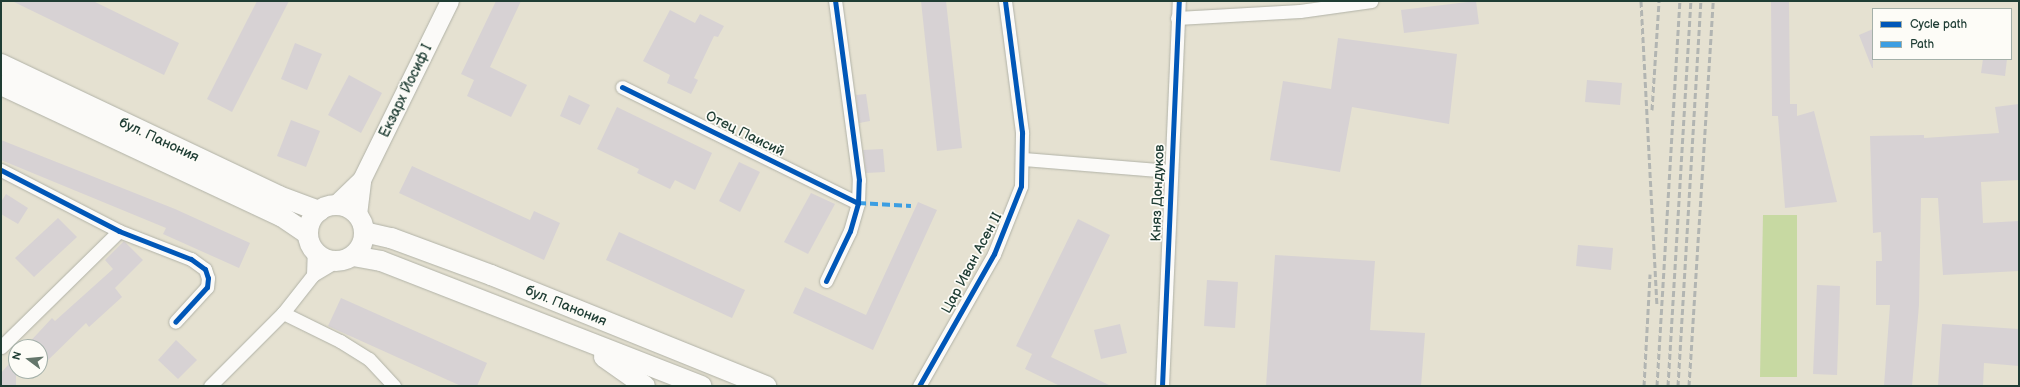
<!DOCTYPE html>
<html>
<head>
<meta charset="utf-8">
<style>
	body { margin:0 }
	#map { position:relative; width:2020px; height:387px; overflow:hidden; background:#e5e1d1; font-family:"Balsamiq Sans",sans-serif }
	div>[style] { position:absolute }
	.green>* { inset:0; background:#c7d9a2 }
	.building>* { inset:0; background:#d7d2d4 }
	.roads { filter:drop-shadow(0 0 1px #b1b2a7) drop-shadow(0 0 1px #b1b2a7) }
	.street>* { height:13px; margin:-6.5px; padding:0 6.5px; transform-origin:6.5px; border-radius:6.5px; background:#fbfaf8 }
	.secondary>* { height:18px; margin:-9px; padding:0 9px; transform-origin:9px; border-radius:9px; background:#fbfaf8 }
	.primary>* { height:20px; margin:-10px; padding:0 10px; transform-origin:10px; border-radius:10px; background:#fbfaf8 }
	.primary>.ring { margin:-10px; padding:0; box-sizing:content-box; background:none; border:20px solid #fbfaf8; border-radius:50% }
	.rail>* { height:3px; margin-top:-1.5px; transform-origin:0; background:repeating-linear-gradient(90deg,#b2b5b2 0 6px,transparent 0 9px) }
	.quiet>* { height:4px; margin-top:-2px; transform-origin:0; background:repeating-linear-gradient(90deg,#3c9ee2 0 8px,transparent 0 12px) }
	.cycleway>* { height:5px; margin:-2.5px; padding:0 2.5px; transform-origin:2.5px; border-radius:2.5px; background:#0057b8 }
	span { translate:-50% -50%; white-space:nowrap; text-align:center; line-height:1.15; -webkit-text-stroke:3.5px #fdfcf7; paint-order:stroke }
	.street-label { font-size:14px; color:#1f3d34 }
	.frame { position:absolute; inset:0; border:2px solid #1f3d34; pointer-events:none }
	.legend { position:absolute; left:1872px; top:8px; width:140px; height:52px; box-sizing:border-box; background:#fdfcf7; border:1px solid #a4b0a9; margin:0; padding:5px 7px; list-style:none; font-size:12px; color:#1f3d34 }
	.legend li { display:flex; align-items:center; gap:8px; height:20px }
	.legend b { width:20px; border:1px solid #a4b0a9 }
	.north { position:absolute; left:8px; top:339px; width:40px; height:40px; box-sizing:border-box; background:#fdfcf7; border:1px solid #a4b0a9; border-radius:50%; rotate:286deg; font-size:11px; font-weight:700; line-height:16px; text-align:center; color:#1f3d34 }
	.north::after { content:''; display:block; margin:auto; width:14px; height:18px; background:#64766b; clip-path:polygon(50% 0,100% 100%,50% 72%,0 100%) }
</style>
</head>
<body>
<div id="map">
	<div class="green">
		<div style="clip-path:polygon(1763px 215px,1797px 215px,1797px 377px,1760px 377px)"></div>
	</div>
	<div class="building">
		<div style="clip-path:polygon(12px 1px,93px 1px,179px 43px,164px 75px)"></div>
		<div style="clip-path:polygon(257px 1px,289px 1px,232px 112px,207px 99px)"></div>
		<div style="clip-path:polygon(496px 1px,521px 1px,490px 67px,527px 85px,511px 117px,467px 96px,474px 80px,461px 74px)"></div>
		<div style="clip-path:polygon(921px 1px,946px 1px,962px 148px,937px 151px)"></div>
		<div style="clip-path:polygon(1476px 1px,1479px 24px,1404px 33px,1401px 10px)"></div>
		<div style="clip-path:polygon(1771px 1px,1789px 1px,1790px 104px,1797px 104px,1797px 116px,1814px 111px,1837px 202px,1785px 208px,1778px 116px,1772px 116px)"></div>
		<div style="clip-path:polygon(670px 10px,695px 23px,700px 14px,724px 26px,718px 37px,714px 36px,694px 78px,698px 80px,691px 94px,667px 83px,670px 75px,643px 61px)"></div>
		<div style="clip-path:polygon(1873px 29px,1873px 68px,1872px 68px,1859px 35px)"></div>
		<div style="clip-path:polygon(1338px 38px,1457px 54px,1449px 124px,1352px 107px,1340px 172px,1270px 160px,1283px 81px,1331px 89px)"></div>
		<div style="clip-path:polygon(295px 43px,322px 54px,307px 90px,281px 79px)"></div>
		<div style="clip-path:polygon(1983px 59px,2007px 59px,2005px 76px,1981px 73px)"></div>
		<div style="clip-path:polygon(349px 75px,382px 93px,361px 133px,328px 115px)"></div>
		<div style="clip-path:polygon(1587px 80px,1622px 83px,1620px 105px,1585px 102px)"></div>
		<div style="clip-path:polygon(866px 94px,870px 121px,859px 123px,856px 95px)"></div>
		<div style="clip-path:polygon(569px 95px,590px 105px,580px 125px,560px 116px)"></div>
		<div style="clip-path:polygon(2019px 104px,2019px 180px,1981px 182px,1983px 223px,2019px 221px,2019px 271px,1943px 275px,1938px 198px,1921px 198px,1919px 305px,1912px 386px,1884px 386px,1890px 305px,1876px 305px,1876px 261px,1882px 261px,1881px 232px,1873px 233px,1870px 136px,1924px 135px,1924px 138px,1999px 133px,1995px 107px)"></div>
		<div style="clip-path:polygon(617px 107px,712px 153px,695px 190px,675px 180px,670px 189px,637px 173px,639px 169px,597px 149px)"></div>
		<div style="clip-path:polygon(291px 120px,320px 131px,306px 167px,277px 156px)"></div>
		<div style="clip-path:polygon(1px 140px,175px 209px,250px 243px,239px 268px,163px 234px,166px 228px,1px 160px)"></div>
		<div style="clip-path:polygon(883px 149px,885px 172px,866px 173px,863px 150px)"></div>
		<div style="clip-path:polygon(739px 162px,760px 172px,740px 212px,719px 201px)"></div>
		<div style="clip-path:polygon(412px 166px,530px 220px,534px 211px,560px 223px,544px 260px,399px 193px)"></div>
		<div style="clip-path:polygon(811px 193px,835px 204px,808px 254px,784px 242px)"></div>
		<div style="clip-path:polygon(6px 194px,28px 208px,18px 224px,1px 214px,1px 202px)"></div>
		<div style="clip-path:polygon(918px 202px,937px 210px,873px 350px,793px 313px,805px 287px,866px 315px)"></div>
		<div style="clip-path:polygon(58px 218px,77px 237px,34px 277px,15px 258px)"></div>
		<div style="clip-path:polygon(1078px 219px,1110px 235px,1051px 357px,1111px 386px,1060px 386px,1025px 369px,1032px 354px,1016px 346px)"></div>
		<div style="clip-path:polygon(619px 232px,745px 290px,732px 318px,606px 260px)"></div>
		<div style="clip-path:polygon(124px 241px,143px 260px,115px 288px,122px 297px,89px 327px,86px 323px,40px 368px,40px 347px,25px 347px,52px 318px,55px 321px,113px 269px,105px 260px)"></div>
		<div style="clip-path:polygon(1578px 245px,1613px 248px,1611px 270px,1576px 266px)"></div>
		<div style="clip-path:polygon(1275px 255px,1375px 261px,1370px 330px,1425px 333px,1421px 386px,1266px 386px)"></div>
		<div style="clip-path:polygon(1207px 280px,1238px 282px,1235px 328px,1204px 326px)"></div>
		<div style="clip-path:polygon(1817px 285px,1840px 286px,1837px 375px,1813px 374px)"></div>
		<div style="clip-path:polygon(341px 298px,487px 363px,477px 386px,461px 386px,328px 326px)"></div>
		<div style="clip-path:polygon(1120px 324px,1127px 353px,1101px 359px,1094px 330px)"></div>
		<div style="clip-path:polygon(1942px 324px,2019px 329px,2019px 366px,1984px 363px,1983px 386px,1938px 386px)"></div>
		<div style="clip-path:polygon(176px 340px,197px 360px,178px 379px,158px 360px)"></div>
		<div style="clip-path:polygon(16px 356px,16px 386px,1px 386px,1px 373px)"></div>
	</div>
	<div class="roads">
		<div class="street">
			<div style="left:1177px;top:18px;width:123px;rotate:-3.3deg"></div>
			<div style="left:1300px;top:11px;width:72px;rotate:-8deg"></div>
			<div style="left:622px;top:87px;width:263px;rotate:26.2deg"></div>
			<div style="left:1024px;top:159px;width:146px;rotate:4.7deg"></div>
			<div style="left:1px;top:170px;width:133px;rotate:27.3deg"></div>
			<div style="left:119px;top:231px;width:77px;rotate:21.3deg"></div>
			<div style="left:191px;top:259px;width:17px;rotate:36deg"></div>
			<div style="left:205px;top:269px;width:9px;rotate:72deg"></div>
			<div style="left:208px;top:278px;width:9px;rotate:96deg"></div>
			<div style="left:207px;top:287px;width:47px;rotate:132.4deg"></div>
			<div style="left:313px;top:275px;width:25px;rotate:-88deg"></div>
			<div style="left:826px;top:281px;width:55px;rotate:-64.4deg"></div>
			<div style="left:850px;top:231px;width:29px;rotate:-74deg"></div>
			<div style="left:858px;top:203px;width:23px;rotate:-88deg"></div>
			<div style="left:859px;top:180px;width:181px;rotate:-97.6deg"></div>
			<div style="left:283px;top:313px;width:64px;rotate:26.2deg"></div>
			<div style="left:340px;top:341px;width:34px;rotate:32deg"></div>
			<div style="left:369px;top:359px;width:37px;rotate:47deg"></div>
			<div style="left:1px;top:347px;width:165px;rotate:-44.5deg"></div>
			<div style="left:210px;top:386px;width:103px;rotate:-45deg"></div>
			<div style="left:283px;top:313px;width:48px;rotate:-51.7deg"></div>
			<div style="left:313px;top:275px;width:27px;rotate:-31deg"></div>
			<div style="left:919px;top:386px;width:152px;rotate:-60.4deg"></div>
			<div style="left:994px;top:254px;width:73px;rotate:-68.3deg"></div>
			<div style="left:1021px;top:186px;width:54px;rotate:-88.9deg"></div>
			<div style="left:1022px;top:132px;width:132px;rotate:-97.4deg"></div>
			<div style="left:1162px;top:386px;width:385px;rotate:-87.5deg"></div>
		</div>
		<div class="secondary">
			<div style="left:336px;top:205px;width:36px;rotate:-44deg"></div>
			<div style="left:362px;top:180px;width:199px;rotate:-63.8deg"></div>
			<div style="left:358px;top:215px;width:35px;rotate:-83deg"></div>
		</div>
		<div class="primary">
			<div style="left:1px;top:64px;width:308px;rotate:25.4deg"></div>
			<div style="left:279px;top:196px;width:43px;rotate:20.6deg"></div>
			<div style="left:1px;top:85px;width:309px;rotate:25.1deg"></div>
			<div style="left:281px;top:216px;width:32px;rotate:34deg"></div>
			<div class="ring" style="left:308px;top:205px;width:36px;height:36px"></div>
			<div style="left:364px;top:232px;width:28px;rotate:13deg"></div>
			<div style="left:391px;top:238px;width:107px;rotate:20.3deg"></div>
			<div style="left:491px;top:275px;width:297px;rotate:22deg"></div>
			<div style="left:353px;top:256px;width:28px;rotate:10deg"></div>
			<div style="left:381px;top:261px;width:344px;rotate:21.3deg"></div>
			<div style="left:604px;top:357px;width:50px;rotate:35.3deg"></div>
		</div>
	</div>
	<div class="rail">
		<div style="left:1641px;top:1px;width:304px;rotate:87deg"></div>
		<div style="left:1652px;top:110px;width:109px;rotate:-86.3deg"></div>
		<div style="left:1644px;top:386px;width:112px;rotate:-86.9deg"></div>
		<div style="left:1657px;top:386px;width:386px;rotate:-86.6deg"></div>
		<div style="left:1668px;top:386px;width:386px;rotate:-86.6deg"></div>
		<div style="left:1678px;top:386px;width:386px;rotate:-86.6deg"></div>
		<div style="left:1689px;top:386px;width:386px;rotate:-86.4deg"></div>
	</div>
	<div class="quiet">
		<div style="left:858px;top:203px;width:53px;rotate:3.2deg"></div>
	</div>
	<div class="cycleway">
		<div style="left:622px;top:87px;width:263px;rotate:26.2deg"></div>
		<div style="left:1px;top:170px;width:133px;rotate:27.3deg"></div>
		<div style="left:119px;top:231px;width:77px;rotate:21.3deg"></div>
		<div style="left:191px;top:259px;width:17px;rotate:36deg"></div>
		<div style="left:205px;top:269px;width:9px;rotate:72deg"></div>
		<div style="left:208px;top:278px;width:9px;rotate:96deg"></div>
		<div style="left:207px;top:287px;width:47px;rotate:132.4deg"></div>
		<div style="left:826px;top:281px;width:55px;rotate:-64.4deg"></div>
		<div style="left:850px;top:231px;width:29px;rotate:-74deg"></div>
		<div style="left:858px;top:203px;width:23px;rotate:-88deg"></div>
		<div style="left:859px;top:180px;width:181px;rotate:-97.6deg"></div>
		<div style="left:919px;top:386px;width:152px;rotate:-60.4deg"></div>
		<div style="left:994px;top:254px;width:73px;rotate:-68.3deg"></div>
		<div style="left:1021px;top:186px;width:54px;rotate:-88.9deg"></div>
		<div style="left:1022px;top:132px;width:132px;rotate:-97.4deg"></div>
		<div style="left:1162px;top:386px;width:385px;rotate:-87.5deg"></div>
	</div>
	<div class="street-label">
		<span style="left:406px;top:91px;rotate:-64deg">Екзарх Йосиф I</span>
		<span style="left:745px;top:134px;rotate:26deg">Отец Паисий</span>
		<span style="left:159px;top:140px;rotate:25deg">бул. Панония</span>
		<span style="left:1158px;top:193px;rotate:-88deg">Княз Дондуков</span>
		<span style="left:972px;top:263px;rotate:-62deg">Цар Иван Асен II</span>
		<span style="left:566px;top:306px;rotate:22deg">бул. Панония</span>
	</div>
	<div class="frame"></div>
	<ul class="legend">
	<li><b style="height:5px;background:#0057b8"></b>Cycle path</li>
	<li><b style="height:5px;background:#3c9ee2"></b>Path</li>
	</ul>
	<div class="north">N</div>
</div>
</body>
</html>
